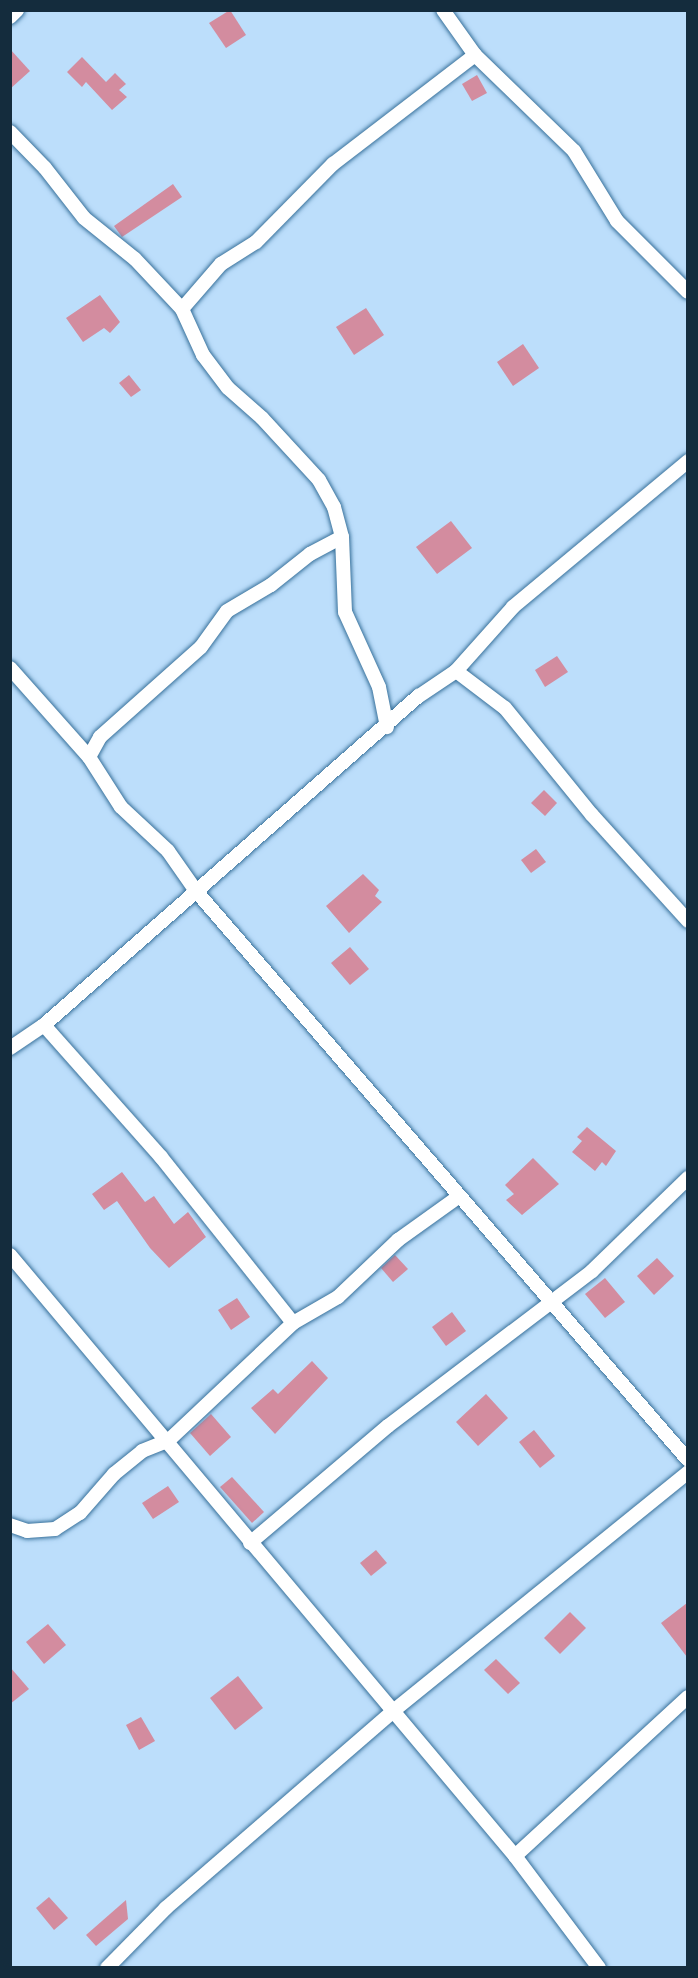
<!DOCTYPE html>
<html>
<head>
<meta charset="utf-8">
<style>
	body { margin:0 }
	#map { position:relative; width:698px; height:1978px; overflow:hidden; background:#bcdefb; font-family:Signika,sans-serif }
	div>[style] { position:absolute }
	.building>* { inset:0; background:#d38c9f }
	.roads { filter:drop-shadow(0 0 2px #38719b) drop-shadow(0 0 2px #38719b) }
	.street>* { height:14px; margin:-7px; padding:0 7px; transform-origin:7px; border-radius:7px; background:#fff }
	span { translate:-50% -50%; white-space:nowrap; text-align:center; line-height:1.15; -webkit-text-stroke:6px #d3eafd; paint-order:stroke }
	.frame { position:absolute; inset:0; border:12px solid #142c3d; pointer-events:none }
</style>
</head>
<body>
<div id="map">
	<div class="building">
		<div style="clip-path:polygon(230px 10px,246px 35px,226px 48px,209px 23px)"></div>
		<div style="clip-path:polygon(10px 49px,30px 71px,10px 89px)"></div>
		<div style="clip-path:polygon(82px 57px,106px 82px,115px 73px,126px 84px,119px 90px,127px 97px,112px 110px,86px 82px,82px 87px,67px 72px)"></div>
		<div style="clip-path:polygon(477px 75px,487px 93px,472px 101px,462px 84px)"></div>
		<div style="clip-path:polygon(173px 184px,182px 197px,122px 237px,114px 226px)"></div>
		<div style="clip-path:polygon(100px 295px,120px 322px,110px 333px,104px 328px,83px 342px,66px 318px)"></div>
		<div style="clip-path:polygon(366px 308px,384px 335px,354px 355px,336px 327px)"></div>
		<div style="clip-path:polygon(523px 344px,539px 368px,513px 386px,497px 362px)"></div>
		<div style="clip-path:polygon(129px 375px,141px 390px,131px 397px,119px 383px)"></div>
		<div style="clip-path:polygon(451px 521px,472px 548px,437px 574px,416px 547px)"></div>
		<div style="clip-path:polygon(557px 656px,568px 672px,545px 687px,535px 670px)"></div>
		<div style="clip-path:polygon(544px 790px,557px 803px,545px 816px,531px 803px)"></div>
		<div style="clip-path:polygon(536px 849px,546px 862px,531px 873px,521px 860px)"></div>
		<div style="clip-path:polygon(363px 874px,379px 890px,375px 896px,382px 902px,349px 933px,326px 906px)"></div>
		<div style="clip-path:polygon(350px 947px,369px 969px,350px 985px,331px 963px)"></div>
		<div style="clip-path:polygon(587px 1127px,616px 1151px,606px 1166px,602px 1162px,595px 1171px,572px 1152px,582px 1141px,577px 1137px)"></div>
		<div style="clip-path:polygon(533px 1158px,559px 1184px,522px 1215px,506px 1200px,514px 1194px,505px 1185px)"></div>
		<div style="clip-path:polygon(122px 1172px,145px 1202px,154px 1196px,174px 1224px,188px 1212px,206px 1237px,169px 1268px,150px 1248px,117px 1201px,104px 1210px,92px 1194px)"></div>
		<div style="clip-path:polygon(395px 1255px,408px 1269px,393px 1282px,381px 1268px)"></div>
		<div style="clip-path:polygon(657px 1258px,674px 1276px,654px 1295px,637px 1276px)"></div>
		<div style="clip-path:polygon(605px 1278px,625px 1302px,605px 1318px,585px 1294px)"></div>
		<div style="clip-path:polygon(237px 1298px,250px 1317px,231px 1330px,218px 1310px)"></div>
		<div style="clip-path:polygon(452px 1312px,466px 1331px,446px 1346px,432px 1327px)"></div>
		<div style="clip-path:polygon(312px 1361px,328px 1378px,275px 1434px,251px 1408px,273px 1389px,278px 1394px)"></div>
		<div style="clip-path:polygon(486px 1394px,508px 1418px,478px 1446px,456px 1422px)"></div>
		<div style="clip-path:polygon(211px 1414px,231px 1437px,210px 1456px,190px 1433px)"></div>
		<div style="clip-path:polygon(534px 1430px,555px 1456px,540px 1468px,519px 1442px)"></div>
		<div style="clip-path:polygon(232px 1477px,264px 1512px,252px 1523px,220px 1487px)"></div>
		<div style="clip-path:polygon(168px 1486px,179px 1502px,153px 1519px,142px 1503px)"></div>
		<div style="clip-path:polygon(376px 1550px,387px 1563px,371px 1576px,360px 1563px)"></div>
		<div style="clip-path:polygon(687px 1603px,687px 1657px,661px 1623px)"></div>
		<div style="clip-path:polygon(570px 1612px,586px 1628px,560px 1654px,544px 1638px)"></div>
		<div style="clip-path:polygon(48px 1624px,66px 1645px,44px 1664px,26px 1642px)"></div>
		<div style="clip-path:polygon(496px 1659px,520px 1683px,508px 1694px,484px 1670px)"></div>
		<div style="clip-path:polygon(10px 1667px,29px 1689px,10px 1704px)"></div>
		<div style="clip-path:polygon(238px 1676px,263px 1708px,235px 1730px,210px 1698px)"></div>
		<div style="clip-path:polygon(141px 1717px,155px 1741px,139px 1750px,126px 1725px)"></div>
		<div style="clip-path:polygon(49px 1897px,68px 1918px,54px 1930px,36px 1908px)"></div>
		<div style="clip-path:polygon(126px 1900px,128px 1919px,96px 1946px,86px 1935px)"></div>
	</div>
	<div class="roads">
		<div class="street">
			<div style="left:443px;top:10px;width:55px;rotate:54.6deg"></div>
			<div style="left:475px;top:55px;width:138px;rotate:44.1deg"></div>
			<div style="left:574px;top:151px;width:82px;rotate:58.4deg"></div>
			<div style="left:617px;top:221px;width:100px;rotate:45deg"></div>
			<div style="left:10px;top:17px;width:10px;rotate:-45deg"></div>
			<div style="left:10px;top:132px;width:50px;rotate:45.8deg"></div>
			<div style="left:45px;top:168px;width:63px;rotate:52deg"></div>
			<div style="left:84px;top:218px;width:65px;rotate:38.8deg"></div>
			<div style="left:135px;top:259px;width:69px;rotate:46.8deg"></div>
			<div style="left:182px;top:309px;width:51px;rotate:65.5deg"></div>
			<div style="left:203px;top:355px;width:41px;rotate:52.9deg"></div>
			<div style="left:228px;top:388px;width:45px;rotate:41.4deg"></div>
			<div style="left:262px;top:418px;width:84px;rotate:47.4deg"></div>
			<div style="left:319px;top:480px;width:31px;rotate:61deg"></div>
			<div style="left:334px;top:507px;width:31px;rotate:75deg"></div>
			<div style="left:342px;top:537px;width:75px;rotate:87.7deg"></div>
			<div style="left:345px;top:612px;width:82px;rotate:65.6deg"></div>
			<div style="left:379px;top:687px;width:41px;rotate:78.7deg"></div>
			<div style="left:182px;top:309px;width:60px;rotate:-49.1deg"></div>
			<div style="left:221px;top:264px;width:41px;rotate:-32.2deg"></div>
			<div style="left:256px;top:242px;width:110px;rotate:-45.4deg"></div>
			<div style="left:333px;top:164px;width:179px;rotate:-37.5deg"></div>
			<div style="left:10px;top:668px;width:119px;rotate:48.4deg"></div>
			<div style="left:89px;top:757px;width:59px;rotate:57.4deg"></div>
			<div style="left:121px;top:807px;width:64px;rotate:43.1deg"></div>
			<div style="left:168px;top:851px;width:49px;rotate:55deg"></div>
			<div style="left:196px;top:891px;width:752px;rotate:49.15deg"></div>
			<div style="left:456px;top:671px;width:61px;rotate:37.1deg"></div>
			<div style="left:505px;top:708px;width:138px;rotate:50.9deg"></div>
			<div style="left:592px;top:815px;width:143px;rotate:47.8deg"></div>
			<div style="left:89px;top:757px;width:23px;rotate:-61deg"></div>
			<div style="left:100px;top:737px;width:135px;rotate:-41.7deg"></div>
			<div style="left:201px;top:647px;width:44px;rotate:-54.2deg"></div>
			<div style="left:227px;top:611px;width:51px;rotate:-30.6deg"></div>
			<div style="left:271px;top:585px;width:50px;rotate:-38.5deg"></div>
			<div style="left:310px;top:554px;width:36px;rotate:-28deg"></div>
			<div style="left:10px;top:1048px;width:41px;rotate:-34.1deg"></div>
			<div style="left:44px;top:1025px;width:499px;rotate:-41.3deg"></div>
			<div style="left:419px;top:696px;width:45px;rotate:-34deg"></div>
			<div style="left:456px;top:671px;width:86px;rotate:-48.3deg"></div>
			<div style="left:513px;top:607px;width:228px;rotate:-39.8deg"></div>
			<div style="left:10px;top:1255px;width:785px;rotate:49.96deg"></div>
			<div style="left:515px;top:1856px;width:140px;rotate:53.1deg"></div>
			<div style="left:293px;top:1323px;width:52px;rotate:-30deg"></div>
			<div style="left:338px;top:1297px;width:83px;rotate:-43.5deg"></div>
			<div style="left:398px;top:1240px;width:74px;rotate:-35.6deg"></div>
			<div style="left:10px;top:1525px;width:18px;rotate:19deg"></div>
			<div style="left:27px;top:1531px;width:28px;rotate:-4deg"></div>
			<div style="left:55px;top:1529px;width:30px;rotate:-33deg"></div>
			<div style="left:80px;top:1513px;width:52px;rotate:-48.9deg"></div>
			<div style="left:114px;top:1474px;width:36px;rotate:-39deg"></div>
			<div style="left:142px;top:1451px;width:29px;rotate:-22deg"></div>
			<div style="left:169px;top:1440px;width:170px;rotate:-43.3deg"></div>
			<div style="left:293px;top:1323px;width:212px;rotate:-128.5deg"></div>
			<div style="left:161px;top:1157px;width:176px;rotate:-131.6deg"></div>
			<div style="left:250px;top:1543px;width:181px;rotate:-40.3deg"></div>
			<div style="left:388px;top:1426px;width:256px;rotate:-37.2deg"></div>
			<div style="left:592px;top:1271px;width:134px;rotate:-44.1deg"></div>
			<div style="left:515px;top:1856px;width:235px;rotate:-42.6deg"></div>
			<div style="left:107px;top:1968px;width:84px;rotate:-45.5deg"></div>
			<div style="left:166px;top:1908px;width:299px;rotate:-40.9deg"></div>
			<div style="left:392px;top:1712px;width:381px;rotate:-39deg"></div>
		</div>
	</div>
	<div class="frame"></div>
</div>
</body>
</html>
